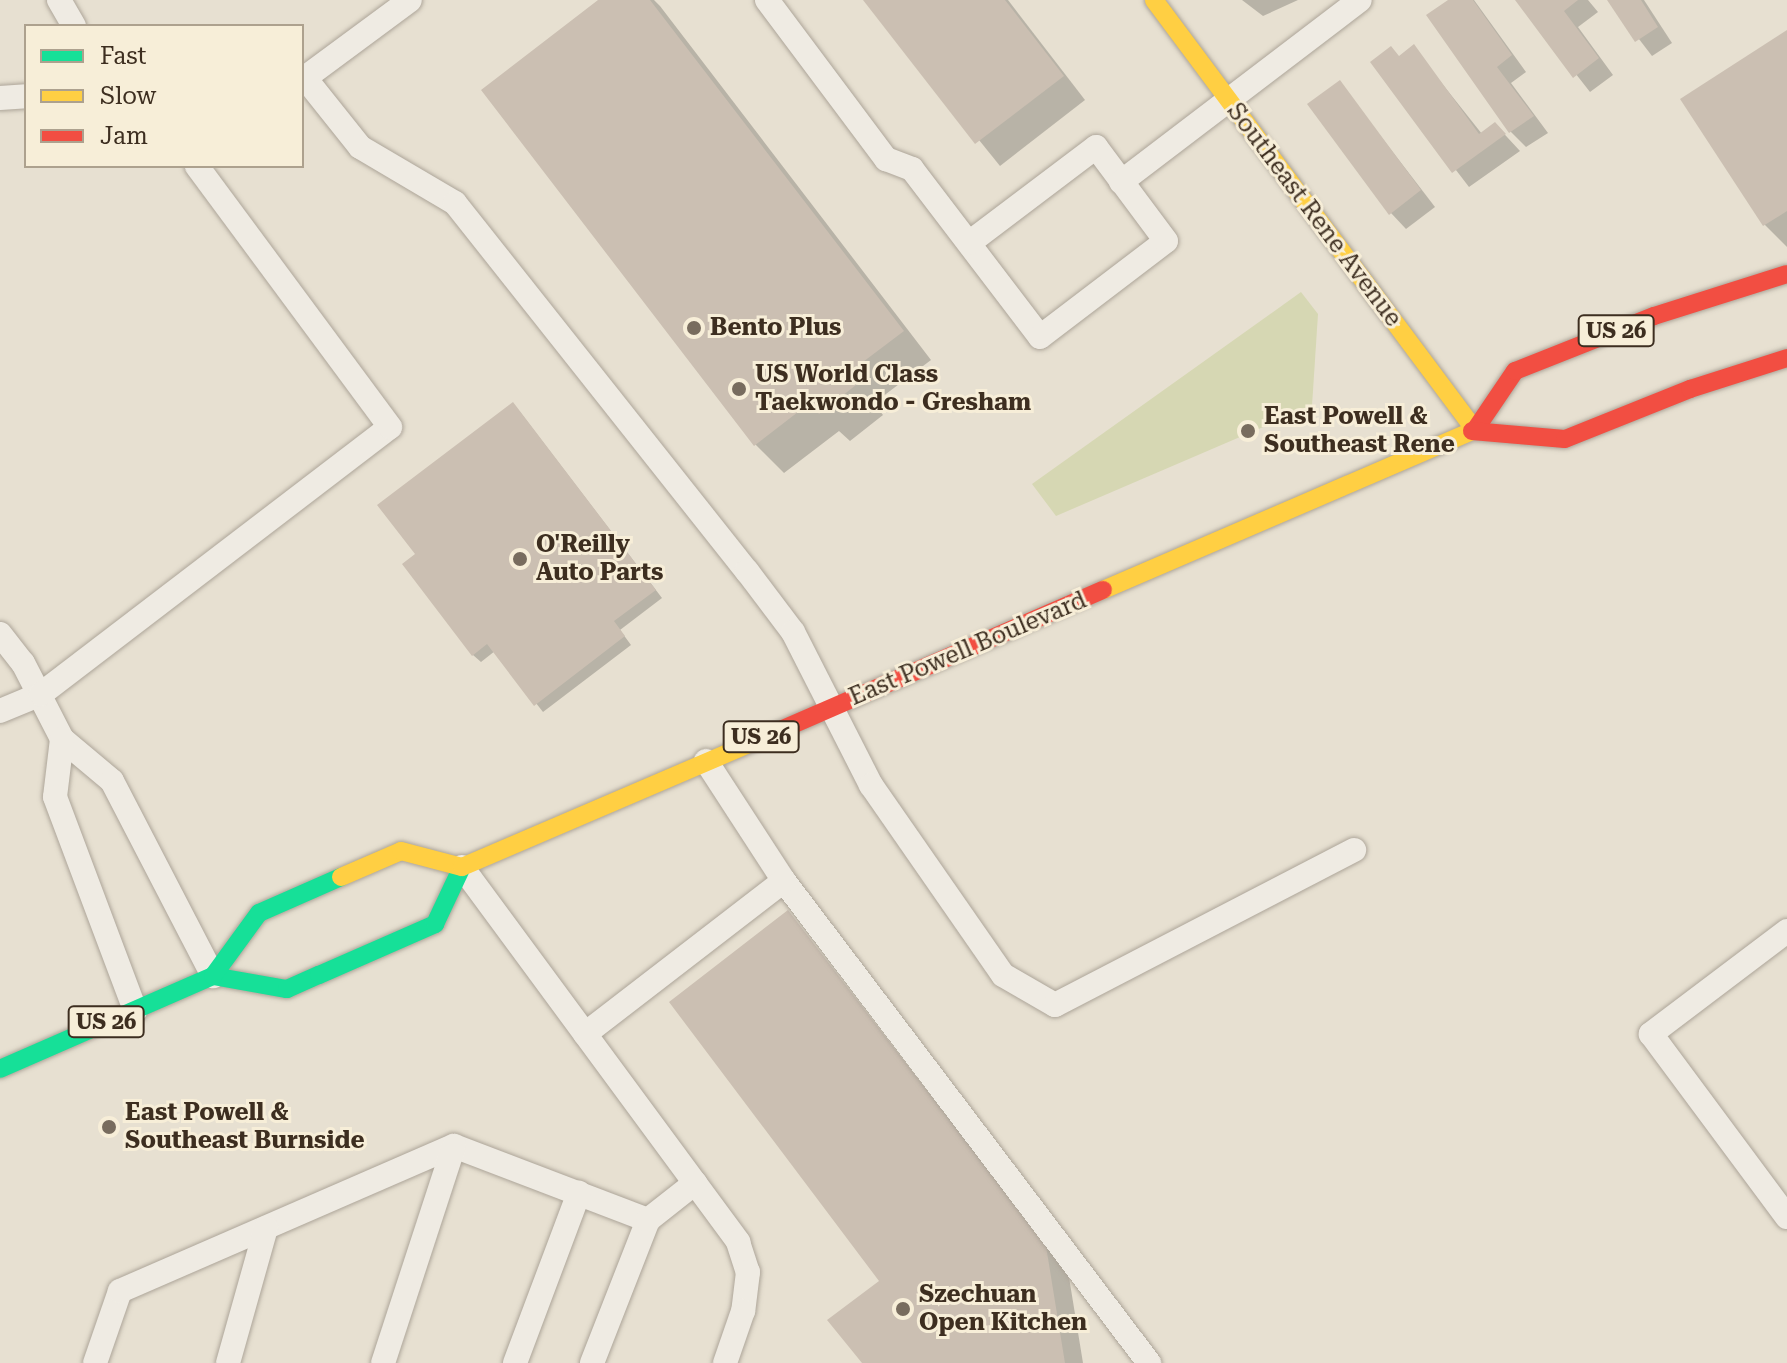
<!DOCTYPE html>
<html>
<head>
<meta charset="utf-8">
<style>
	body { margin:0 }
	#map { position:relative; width:1787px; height:1363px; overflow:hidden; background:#e7e0d1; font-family:"Roboto Serif",serif }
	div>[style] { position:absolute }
	.green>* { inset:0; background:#d6d7b3 }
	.shadow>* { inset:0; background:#0003 }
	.building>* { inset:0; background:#cbbfb2 }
	.roads { filter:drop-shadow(0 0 2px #ada599) drop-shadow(0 0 2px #ada599) }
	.lane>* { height:24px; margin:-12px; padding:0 12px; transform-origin:12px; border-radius:12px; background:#efebe3 }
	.fast>* { height:18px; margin:-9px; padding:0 9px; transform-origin:9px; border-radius:9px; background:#16e098 }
	.slow>* { height:18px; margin:-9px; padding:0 9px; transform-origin:9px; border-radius:9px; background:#ffcf43 }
	.jam>* { height:18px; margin:-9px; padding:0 9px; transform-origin:9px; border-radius:9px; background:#f24e42 }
	.dots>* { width:22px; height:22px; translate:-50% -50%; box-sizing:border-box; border:4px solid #f7eed8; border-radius:50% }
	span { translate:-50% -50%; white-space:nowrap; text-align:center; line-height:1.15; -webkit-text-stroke:6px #f7eed8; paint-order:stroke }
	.shield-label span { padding:2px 6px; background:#f7eed8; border:2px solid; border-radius:6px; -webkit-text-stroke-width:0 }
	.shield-label { font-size:22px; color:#3d2e20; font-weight:700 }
	.street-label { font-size:24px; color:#3d2e20 }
	.poi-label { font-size:24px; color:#3d2e20; font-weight:700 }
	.left { translate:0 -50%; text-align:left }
	.legend { position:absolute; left:24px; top:24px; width:280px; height:144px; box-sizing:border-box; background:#f7eed8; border:2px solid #ada18e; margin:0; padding:10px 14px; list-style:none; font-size:24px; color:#3d2e20 }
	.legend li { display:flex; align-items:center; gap:16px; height:40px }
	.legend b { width:40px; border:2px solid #ada18e }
</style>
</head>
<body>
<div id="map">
	<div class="green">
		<div style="clip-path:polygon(1301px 292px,1318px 314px,1312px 406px,1056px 516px,1032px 484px)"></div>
	</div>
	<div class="shadow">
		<div style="clip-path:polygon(601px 0,654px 0,660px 6px,931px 360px,874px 403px,883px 415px,850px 441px,839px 431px,784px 473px,755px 444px)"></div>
		<div style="clip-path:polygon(866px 0,1008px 0,1085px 100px,1000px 166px)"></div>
		<div style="clip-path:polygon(1242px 0,1298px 0,1263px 16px)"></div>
		<div style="clip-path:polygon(1451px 0,1474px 0,1526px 72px,1511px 83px,1548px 133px,1526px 147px,1510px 131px)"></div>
		<div style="clip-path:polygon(1518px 0,1588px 0,1598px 12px,1578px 27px,1613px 75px,1590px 92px)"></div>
		<div style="clip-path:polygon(1609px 0,1644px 0,1672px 43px,1652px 56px)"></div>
		<div style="clip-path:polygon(1787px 33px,1787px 247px,1765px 225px,1683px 100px)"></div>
		<div style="clip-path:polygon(1413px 47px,1482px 134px,1495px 124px,1520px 151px,1469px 187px,1373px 62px,1399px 58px)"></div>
		<div style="clip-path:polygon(1339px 82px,1435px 207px,1406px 229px,1391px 213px)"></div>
		<div style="clip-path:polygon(520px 412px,662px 598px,620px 630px,631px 645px,543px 712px,495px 651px,481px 662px,473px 655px,417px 554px)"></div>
		<div style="clip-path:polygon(788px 913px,1068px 1271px,1083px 1363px,865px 1363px,882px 1281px)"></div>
	</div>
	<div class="building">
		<div style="clip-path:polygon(598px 0,650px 0,904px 331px,847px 374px,856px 385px,819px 414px,811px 402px,754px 446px,481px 90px)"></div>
		<div style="clip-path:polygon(863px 0,1005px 0,1064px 76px,975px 144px)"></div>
		<div style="clip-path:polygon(1448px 0,1473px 0,1512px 55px,1497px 67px,1534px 116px,1509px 133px,1426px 15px)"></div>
		<div style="clip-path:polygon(1515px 0,1578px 0,1564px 11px,1599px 58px,1573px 78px)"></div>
		<div style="clip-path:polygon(1607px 0,1641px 0,1658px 27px,1635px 42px)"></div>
		<div style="clip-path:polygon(1787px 30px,1787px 211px,1763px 226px,1680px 99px)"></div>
		<div style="clip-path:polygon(1414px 44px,1479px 134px,1495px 122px,1506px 134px,1452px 173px,1370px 62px,1391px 46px,1399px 56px)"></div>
		<div style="clip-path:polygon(1340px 80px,1421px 190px,1389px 215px,1307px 104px)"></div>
		<div style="clip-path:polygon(513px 402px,656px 590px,614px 621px,625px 636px,534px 706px,487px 644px,472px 656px,402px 564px,415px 554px,377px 505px)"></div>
		<div style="clip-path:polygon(788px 910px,1046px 1246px,1065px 1363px,862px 1363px,827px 1320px,879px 1281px,669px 1002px)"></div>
	</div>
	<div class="roads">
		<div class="lane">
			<div style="left:59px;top:0;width:30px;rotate:60deg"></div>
			<div style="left:767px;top:0;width:199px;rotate:53.2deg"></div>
			<div style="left:886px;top:159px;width:28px;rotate:21deg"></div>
			<div style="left:912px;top:169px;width:211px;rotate:52.7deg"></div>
			<div style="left:1040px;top:337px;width:158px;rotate:-37.3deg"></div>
			<div style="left:1166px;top:241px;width:117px;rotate:-126.7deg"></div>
			<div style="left:1096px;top:147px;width:159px;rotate:142.9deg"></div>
			<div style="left:305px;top:78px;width:88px;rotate:51.4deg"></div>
			<div style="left:360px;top:147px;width:110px;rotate:30.5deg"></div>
			<div style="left:455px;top:203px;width:470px;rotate:51.6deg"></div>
			<div style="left:747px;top:571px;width:76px;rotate:53deg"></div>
			<div style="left:793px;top:632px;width:172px;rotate:63deg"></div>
			<div style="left:871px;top:785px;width:231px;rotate:55.2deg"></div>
			<div style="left:1003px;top:975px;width:60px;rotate:30deg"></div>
			<div style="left:1055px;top:1005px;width:337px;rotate:-27.4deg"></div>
			<div style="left:302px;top:80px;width:134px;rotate:-36.5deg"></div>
			<div style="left:0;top:98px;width:26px;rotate:-4deg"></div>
			<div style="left:1121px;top:182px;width:300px;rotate:-37.3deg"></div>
			<div style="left:0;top:634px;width:37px;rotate:52deg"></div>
			<div style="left:23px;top:663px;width:85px;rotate:62.8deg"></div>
			<div style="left:62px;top:739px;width:65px;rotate:40deg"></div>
			<div style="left:112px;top:781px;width:220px;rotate:62.6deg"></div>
			<div style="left:0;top:711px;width:44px;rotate:-22.5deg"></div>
			<div style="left:41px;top:694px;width:439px;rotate:-37.4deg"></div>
			<div style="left:390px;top:427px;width:325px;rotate:-126.5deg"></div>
			<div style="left:62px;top:739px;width:58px;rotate:96.9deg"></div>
			<div style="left:55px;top:797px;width:228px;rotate:69.4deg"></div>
			<div style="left:706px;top:761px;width:143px;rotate:57deg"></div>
			<div style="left:784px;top:881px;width:605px;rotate:52.86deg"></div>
			<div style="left:462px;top:867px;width:466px;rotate:53.6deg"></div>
			<div style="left:738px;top:1242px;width:32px;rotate:72deg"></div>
			<div style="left:748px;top:1272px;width:39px;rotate:97deg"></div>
			<div style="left:743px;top:1311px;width:55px;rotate:109.1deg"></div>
			<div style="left:1787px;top:931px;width:171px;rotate:142.9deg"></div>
			<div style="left:1651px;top:1034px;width:228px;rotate:53.4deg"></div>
			<div style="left:585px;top:1034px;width:251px;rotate:-37.6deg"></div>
			<div style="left:95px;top:1363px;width:76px;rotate:-70.9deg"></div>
			<div style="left:120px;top:1291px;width:364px;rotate:-23.5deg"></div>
			<div style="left:454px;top:1146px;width:208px;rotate:20.9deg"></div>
			<div style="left:228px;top:1363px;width:140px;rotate:-74.3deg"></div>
			<div style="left:383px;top:1363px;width:228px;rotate:-71.9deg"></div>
			<div style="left:515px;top:1363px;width:182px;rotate:-69.4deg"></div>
			<div style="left:592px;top:1363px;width:154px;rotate:-68.6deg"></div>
			<div style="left:648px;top:1220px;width:60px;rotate:-38.2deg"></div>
		</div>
		<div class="fast">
			<div style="left:213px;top:976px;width:75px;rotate:10deg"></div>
			<div style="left:287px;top:989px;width:35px;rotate:-24deg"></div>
			<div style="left:319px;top:975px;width:127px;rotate:-23.7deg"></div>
			<div style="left:435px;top:924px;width:63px;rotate:-64.7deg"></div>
			<div style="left:0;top:1069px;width:232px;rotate:-23.6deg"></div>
			<div style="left:213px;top:976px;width:78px;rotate:-53.9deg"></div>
			<div style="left:259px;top:913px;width:90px;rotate:-23.7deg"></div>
		</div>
		<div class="slow">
			<div style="left:1154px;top:0;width:537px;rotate:53.26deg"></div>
			<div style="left:1103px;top:590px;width:402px;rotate:-23.3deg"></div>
			<div style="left:341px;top:877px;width:65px;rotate:-23.4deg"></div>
			<div style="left:401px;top:851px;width:63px;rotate:14.7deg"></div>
			<div style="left:462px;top:867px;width:324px;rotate:-23.2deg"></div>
		</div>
		<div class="jam">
			<div style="left:1475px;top:430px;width:71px;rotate:-55.9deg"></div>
			<div style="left:1515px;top:371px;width:149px;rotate:-21.6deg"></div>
			<div style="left:1654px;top:316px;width:139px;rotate:-17.5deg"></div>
			<div style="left:1472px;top:431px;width:93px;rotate:4.9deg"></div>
			<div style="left:1565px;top:439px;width:135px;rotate:-21.8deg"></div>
			<div style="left:1690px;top:389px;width:102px;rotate:-17.7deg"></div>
			<div style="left:760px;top:739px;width:374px;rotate:-23.5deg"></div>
		</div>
	</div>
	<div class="dots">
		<div style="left:694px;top:328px;background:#786c5e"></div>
		<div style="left:739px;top:389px;background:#786c5e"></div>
		<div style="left:1248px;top:431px;background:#786c5e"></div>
		<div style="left:520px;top:559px;background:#786c5e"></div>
		<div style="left:109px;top:1127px;background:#786c5e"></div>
		<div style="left:903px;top:1309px;background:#786c5e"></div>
	</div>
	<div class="shield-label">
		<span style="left:1616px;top:331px">US 26</span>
		<span style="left:761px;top:737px">US 26</span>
		<span style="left:106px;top:1022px">US 26</span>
	</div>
	<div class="street-label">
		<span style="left:1314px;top:215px;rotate:53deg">Southeast Rene Avenue</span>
		<span style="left:968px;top:649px;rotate:-23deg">East Powell Boulevard</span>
	</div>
	<div class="poi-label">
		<span class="left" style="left:710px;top:328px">Bento Plus</span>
		<span class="left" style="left:755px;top:389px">US World Class<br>Taekwondo - Gresham</span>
		<span class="left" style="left:1264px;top:431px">East Powell &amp;<br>Southeast Rene</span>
		<span class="left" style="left:536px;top:559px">O'Reilly<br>Auto Parts</span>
		<span class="left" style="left:125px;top:1127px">East Powell &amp;<br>Southeast Burnside</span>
		<span class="left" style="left:919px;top:1309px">Szechuan<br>Open Kitchen</span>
	</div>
	<ul class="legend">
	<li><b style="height:10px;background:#16e098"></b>Fast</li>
	<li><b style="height:10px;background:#ffcf43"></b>Slow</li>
	<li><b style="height:10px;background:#f24e42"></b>Jam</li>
	</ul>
</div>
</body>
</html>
